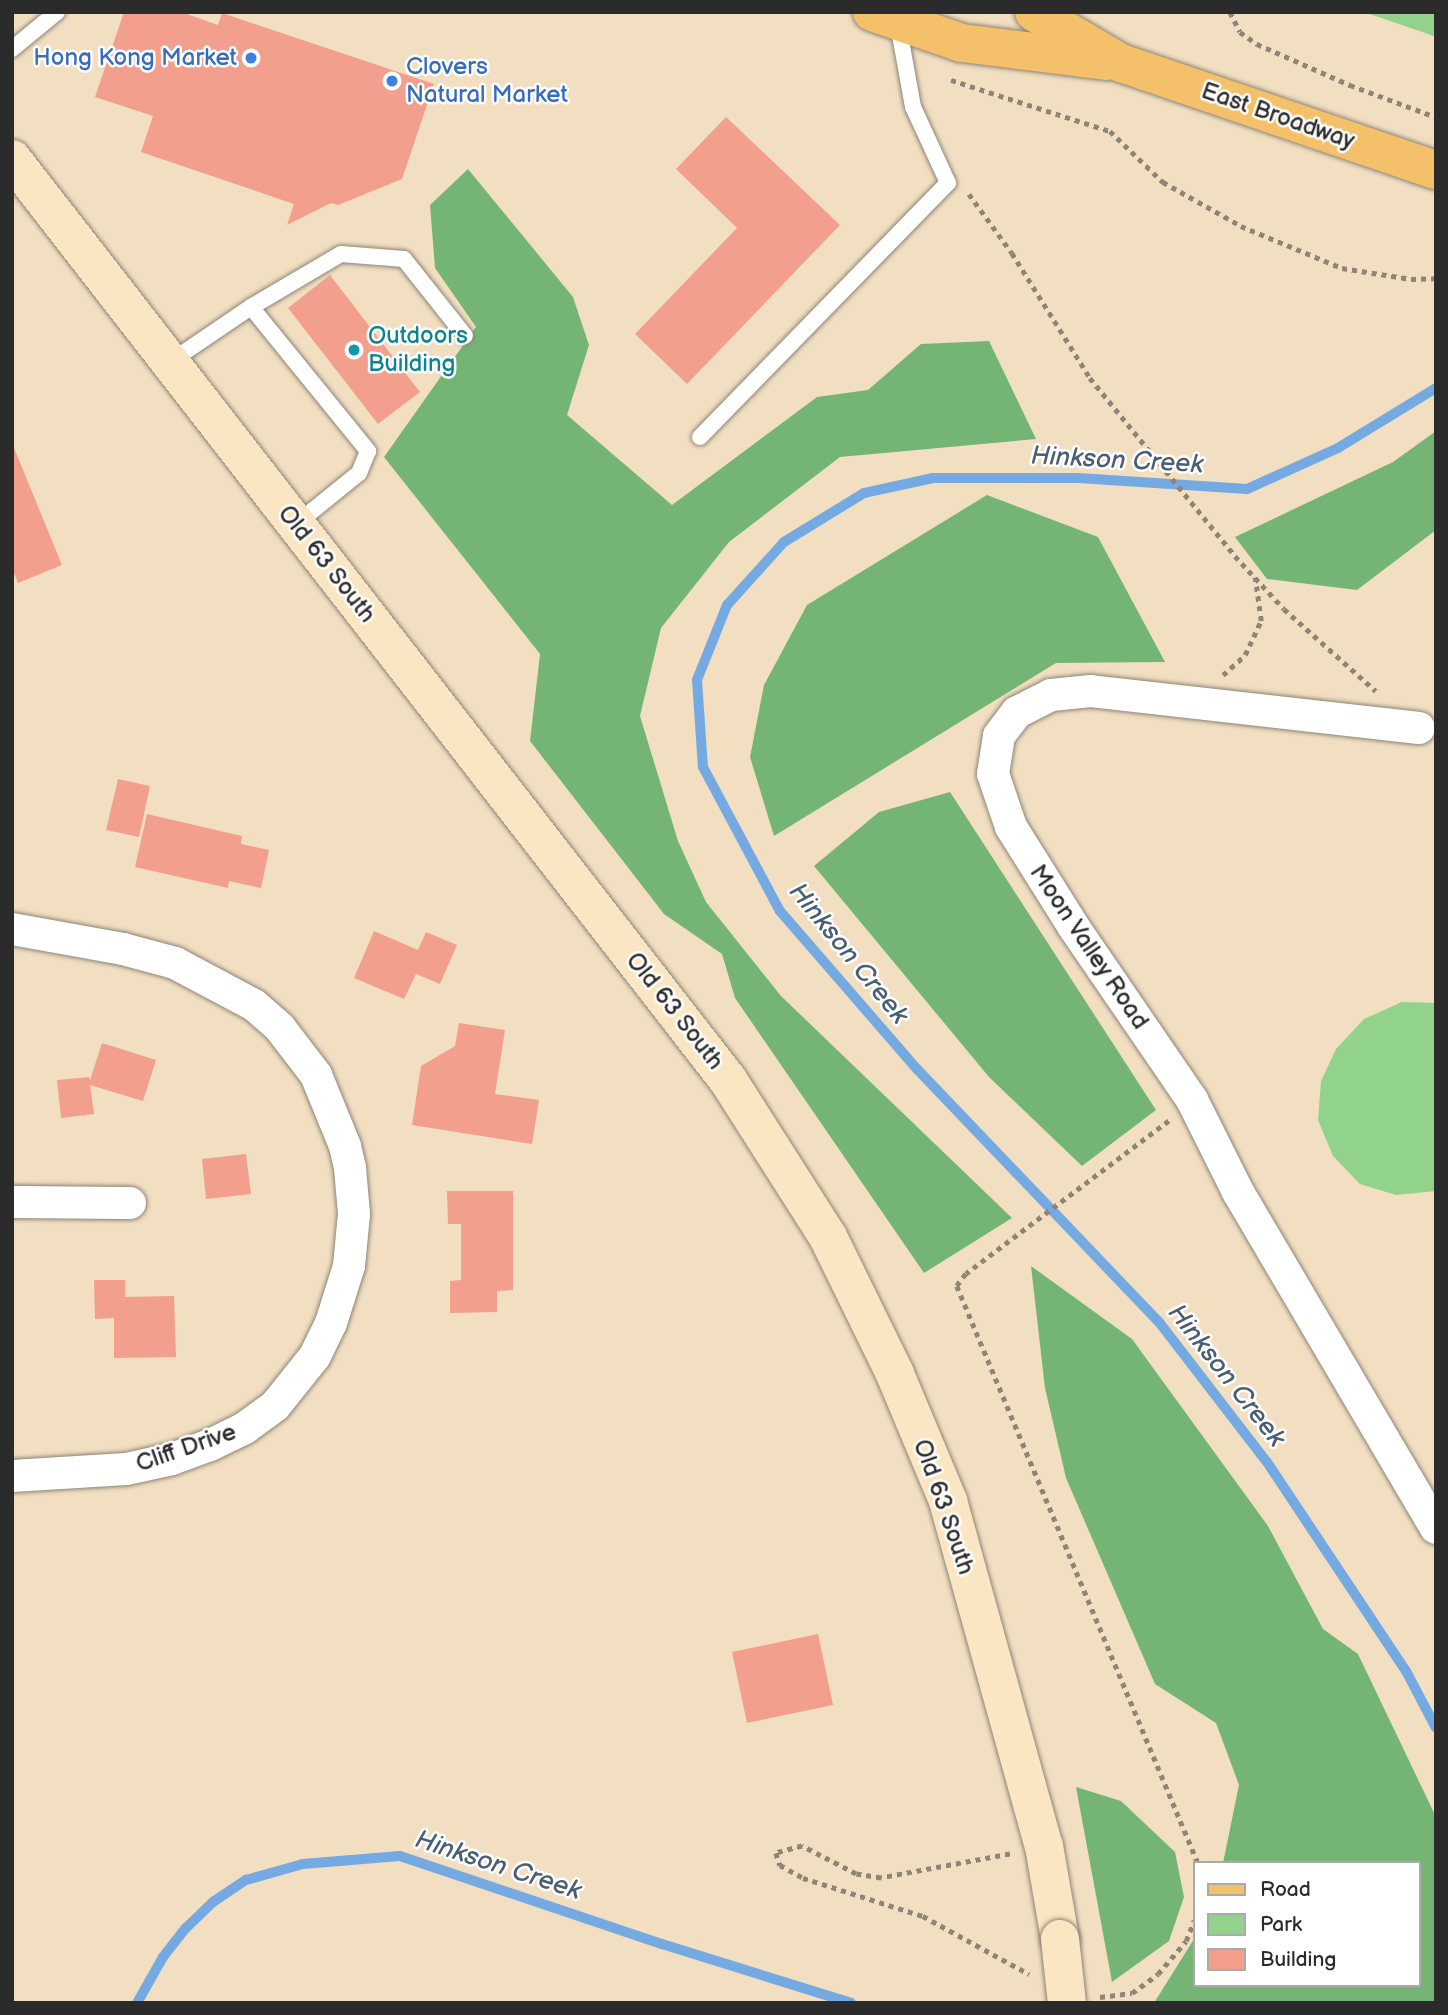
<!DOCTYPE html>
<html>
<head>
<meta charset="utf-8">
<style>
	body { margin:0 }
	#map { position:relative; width:1448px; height:2015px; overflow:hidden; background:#f2dfc2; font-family:"Balsamiq Sans",sans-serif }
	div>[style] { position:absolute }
	.green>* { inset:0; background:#91d38a }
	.forest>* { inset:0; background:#74b576 }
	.stream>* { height:10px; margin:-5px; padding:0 5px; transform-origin:5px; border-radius:5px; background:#75a9e2 }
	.building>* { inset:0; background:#f29f8e }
	.path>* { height:4.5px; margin-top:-2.25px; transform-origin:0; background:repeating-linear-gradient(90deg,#8e8576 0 5px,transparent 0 10px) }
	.roads { filter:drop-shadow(0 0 2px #8e8576) drop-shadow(0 0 2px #8e8576) }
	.service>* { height:16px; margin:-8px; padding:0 8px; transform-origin:8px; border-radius:8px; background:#fff }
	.minor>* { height:32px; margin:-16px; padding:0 16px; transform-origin:16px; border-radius:16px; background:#fff }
	.secondary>* { height:38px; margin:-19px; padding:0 19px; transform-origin:19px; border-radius:19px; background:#fbe6c3 }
	.primary>* { height:38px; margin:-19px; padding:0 19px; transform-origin:19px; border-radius:19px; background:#f4c16a }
	.bridges { filter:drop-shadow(0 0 2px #8e8576) drop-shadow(0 0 2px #8e8576) }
	.secondary-bridge>* { height:38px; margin:-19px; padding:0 19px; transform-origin:19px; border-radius:19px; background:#fbe6c3 }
	.dots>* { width:19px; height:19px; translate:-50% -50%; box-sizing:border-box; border:4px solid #fff; border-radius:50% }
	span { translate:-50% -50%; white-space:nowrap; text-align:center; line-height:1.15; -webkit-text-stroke:5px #fff; paint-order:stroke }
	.shop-label { font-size:24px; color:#366cbe }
	.right { translate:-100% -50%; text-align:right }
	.left { translate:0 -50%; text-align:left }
	.street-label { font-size:24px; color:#2b2b2b }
	.culture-label { font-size:24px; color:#0d838f }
	.water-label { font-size:26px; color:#495d74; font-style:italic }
	.frame { position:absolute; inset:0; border:14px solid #2b2b2b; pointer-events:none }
	.legend { position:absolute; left:1193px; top:1861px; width:228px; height:126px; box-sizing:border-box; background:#fff; border:2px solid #aaa; margin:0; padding:9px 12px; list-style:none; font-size:21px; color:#2b2b2b }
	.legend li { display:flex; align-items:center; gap:14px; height:35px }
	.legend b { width:35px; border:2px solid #aaa }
</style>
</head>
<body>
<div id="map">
	<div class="green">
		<div style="clip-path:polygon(1364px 12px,1436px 12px,1436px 37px,1428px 34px)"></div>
		<div style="clip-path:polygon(1402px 1002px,1436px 1003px,1436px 1191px,1396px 1195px,1360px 1184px,1333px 1156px,1318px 1120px,1321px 1081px,1336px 1049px,1364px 1019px)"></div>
	</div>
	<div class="forest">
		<div style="clip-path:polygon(468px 169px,573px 297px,589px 345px,567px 415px,672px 505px,817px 397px,868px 390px,921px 344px,989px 341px,1036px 439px,840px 457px,729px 542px,661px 628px,640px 716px,678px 841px,706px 902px,781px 996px,1012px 1218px,924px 1273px,735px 998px,722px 954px,664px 914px,530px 741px,540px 654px,384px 457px,476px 327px,435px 268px,430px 205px)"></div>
		<div style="clip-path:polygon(1436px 431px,1436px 530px,1357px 590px,1267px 579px,1235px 537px,1393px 462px)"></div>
		<div style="clip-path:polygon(987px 495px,1098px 537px,1165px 662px,1056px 663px,774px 836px,750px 757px,764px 685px,807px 605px)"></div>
		<div style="clip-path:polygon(950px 792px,1156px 1110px,1082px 1166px,989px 1077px,814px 866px,879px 812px)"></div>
		<div style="clip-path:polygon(1031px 1266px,1132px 1339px,1268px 1526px,1323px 1629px,1358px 1654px,1436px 1817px,1436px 2003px,1154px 2003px,1194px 1939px,1194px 1985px,1418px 1985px,1418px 1863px,1223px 1863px,1239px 1785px,1216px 1723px,1155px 1684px,1066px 1478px,1045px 1388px)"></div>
		<div style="clip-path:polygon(1076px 1787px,1121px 1801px,1175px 1852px,1184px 1897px,1169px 1941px,1112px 1982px)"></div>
	</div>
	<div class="stream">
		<div style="left:1436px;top:388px;width:115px;rotate:148.5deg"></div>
		<div style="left:1338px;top:448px;width:100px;rotate:155.7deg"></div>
		<div style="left:1247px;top:489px;width:169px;rotate:-176.3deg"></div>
		<div style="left:1078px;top:478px;width:145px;rotate:180deg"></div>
		<div style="left:933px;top:478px;width:71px;rotate:167.7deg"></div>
		<div style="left:864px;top:493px;width:94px;rotate:148.5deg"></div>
		<div style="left:784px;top:542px;width:85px;rotate:132.1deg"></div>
		<div style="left:727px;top:605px;width:81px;rotate:111.8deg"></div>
		<div style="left:697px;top:680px;width:87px;rotate:86.1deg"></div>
		<div style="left:703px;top:767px;width:163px;rotate:61.9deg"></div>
		<div style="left:780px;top:911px;width:209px;rotate:49.1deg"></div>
		<div style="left:917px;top:1069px;width:350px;rotate:46.3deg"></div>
		<div style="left:1159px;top:1322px;width:177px;rotate:52.4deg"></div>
		<div style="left:1267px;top:1462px;width:251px;rotate:56.4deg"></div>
		<div style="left:1406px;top:1671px;width:64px;rotate:62.2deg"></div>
		<div style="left:137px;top:2003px;width:53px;rotate:-60.5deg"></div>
		<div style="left:163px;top:1957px;width:37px;rotate:-52deg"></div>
		<div style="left:186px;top:1928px;width:37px;rotate:-44deg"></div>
		<div style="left:213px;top:1902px;width:40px;rotate:-34deg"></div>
		<div style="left:246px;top:1880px;width:59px;rotate:-15.7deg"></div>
		<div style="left:303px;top:1864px;width:97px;rotate:-4.7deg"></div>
		<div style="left:400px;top:1856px;width:276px;rotate:18.6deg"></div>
		<div style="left:662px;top:1944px;width:198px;rotate:17.3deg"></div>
	</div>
	<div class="building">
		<div style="clip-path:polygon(124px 12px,181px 12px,218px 25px,222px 13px,434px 84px,402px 179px,338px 205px,331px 203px,287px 225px,294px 204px,141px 152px,153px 116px,95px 97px)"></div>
		<div style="clip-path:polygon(726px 117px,840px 225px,687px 384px,635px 334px,737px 228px,676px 169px)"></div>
		<div style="clip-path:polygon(330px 275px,420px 392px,378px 424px,288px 308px)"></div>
		<div style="clip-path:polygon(12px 443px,62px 565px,18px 583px,12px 568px)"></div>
		<div style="clip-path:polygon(118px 779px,150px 786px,139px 837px,106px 830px)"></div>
		<div style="clip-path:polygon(147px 814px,242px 836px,241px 844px,269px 850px,261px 888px,229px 881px,228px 888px,135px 867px)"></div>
		<div style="clip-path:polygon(374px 931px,418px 950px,426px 932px,457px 945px,440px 984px,416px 974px,404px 999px,354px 978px)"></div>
		<div style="clip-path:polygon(459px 1023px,505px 1030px,495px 1094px,539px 1100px,532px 1144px,412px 1125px,421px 1066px,455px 1046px)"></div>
		<div style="clip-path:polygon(102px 1043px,156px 1060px,143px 1101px,90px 1085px,94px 1114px,61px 1118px,57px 1080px,89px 1077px,90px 1080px)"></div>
		<div style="clip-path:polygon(246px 1154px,251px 1194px,206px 1199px,202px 1159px)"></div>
		<div style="clip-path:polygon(447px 1191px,513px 1191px,513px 1290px,497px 1291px,497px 1312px,450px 1313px,450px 1281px,461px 1280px,461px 1224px,448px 1224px)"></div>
		<div style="clip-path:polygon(94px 1280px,125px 1280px,125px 1297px,174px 1296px,176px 1357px,114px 1358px,114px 1318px,95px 1319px)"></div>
		<div style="clip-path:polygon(818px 1634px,833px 1705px,747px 1723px,732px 1652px)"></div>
	</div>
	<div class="path">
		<div style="left:1230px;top:12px;width:22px;rotate:63deg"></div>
		<div style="left:1240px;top:32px;width:21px;rotate:35deg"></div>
		<div style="left:1257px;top:44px;width:102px;rotate:23.8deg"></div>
		<div style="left:1350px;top:85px;width:92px;rotate:20.4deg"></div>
		<div style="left:951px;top:80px;width:167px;rotate:17.8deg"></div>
		<div style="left:1110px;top:131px;width:74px;rotate:43.9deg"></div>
		<div style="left:1163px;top:182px;width:90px;rotate:29.4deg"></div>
		<div style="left:1241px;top:226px;width:109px;rotate:22.6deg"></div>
		<div style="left:1342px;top:268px;width:70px;rotate:9.1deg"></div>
		<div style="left:1411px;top:279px;width:25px;rotate:-2deg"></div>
		<div style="left:969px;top:194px;width:73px;rotate:53.9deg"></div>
		<div style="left:1012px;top:253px;width:147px;rotate:58deg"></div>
		<div style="left:1090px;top:378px;width:230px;rotate:50.8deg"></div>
		<div style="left:1235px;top:556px;width:72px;rotate:47.2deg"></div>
		<div style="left:1284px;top:609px;width:123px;rotate:41.7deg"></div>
		<div style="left:1223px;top:675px;width:30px;rotate:-42deg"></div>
		<div style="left:1245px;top:655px;width:38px;rotate:-65deg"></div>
		<div style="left:1261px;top:621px;width:44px;rotate:-97.8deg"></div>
		<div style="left:1169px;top:1121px;width:254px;rotate:143deg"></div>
		<div style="left:966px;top:1274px;width:15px;rotate:127deg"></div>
		<div style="left:957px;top:1286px;width:625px;rotate:67.33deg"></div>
		<div style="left:1010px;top:1854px;width:131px;rotate:169.5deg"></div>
		<div style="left:881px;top:1878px;width:25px;rotate:-171deg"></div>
		<div style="left:856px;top:1874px;width:61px;rotate:-152.6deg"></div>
		<div style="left:802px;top:1846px;width:27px;rotate:165deg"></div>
		<div style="left:776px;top:1853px;width:13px;rotate:72deg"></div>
		<div style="left:780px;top:1865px;width:26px;rotate:29deg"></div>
		<div style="left:803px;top:1878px;width:126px;rotate:17.6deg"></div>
		<div style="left:923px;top:1916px;width:121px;rotate:28.7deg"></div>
		<div style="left:1100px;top:1997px;width:32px;rotate:-7deg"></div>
		<div style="left:1132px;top:1993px;width:32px;rotate:-36deg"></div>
		<div style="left:1158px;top:1974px;width:43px;rotate:-49.7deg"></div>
		<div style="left:1186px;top:1941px;width:22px;rotate:-69deg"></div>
	</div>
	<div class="roads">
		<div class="service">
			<div style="left:12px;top:49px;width:58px;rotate:-39.4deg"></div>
			<div style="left:251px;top:307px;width:186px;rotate:50.9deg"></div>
			<div style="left:368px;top:451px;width:24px;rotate:112deg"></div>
			<div style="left:359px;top:473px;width:81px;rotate:141deg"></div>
			<div style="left:170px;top:362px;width:98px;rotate:-34.2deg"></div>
			<div style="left:251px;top:307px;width:104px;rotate:-30.5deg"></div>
			<div style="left:341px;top:254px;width:63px;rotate:4.5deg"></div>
			<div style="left:404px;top:259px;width:98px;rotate:51.6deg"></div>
			<div style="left:700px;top:437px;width:355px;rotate:-45.7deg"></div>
			<div style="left:948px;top:183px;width:84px;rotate:-114.7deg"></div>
			<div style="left:913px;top:107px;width:84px;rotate:-100.2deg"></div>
		</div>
		<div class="minor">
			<div style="left:1419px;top:728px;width:330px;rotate:-173.6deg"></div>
			<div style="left:1091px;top:691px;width:40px;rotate:174.3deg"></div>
			<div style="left:1051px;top:695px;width:38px;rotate:153deg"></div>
			<div style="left:1017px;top:712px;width:30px;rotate:127deg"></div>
			<div style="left:999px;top:736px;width:38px;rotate:99deg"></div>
			<div style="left:993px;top:774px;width:56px;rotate:71.2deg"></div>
			<div style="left:1011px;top:827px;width:117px;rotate:57.9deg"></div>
			<div style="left:1073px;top:926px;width:211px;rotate:55.6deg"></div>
			<div style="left:1192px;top:1100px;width:103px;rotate:63.4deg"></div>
			<div style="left:1238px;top:1192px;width:390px;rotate:59.5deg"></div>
			<div style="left:12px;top:929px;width:113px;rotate:10.2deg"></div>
			<div style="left:123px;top:949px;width:54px;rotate:15.1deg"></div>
			<div style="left:175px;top:963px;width:89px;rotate:28deg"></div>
			<div style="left:254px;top:1005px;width:35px;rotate:41deg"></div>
			<div style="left:280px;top:1028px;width:59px;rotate:52.5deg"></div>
			<div style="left:316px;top:1075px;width:77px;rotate:67.8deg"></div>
			<div style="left:345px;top:1146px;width:23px;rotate:77deg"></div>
			<div style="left:350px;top:1168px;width:46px;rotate:85deg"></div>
			<div style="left:354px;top:1214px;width:52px;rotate:95.5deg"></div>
			<div style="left:349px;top:1266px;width:60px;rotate:107.5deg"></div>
			<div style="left:331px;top:1323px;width:37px;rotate:116deg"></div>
			<div style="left:315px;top:1356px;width:64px;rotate:128.7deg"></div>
			<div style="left:275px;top:1406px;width:37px;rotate:144deg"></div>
			<div style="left:245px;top:1428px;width:39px;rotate:154deg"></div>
			<div style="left:210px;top:1445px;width:40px;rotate:159.8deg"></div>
			<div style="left:172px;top:1459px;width:47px;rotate:167.7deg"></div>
			<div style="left:126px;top:1469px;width:114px;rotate:176.5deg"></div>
			<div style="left:12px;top:1202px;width:118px;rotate:0.5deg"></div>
		</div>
		<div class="secondary">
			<div style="left:12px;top:159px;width:1167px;rotate:52.14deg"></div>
			<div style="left:728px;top:1080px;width:186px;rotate:57.5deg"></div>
			<div style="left:828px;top:1237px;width:153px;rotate:63.9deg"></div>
			<div style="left:895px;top:1374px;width:138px;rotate:67.3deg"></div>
			<div style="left:948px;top:1501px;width:358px;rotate:74.5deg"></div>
			<div style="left:1044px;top:1846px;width:94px;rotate:80.2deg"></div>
		</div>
		<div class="primary">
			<div style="left:872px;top:12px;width:95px;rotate:19deg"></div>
			<div style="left:962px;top:43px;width:145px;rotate:7.1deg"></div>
			<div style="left:1034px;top:12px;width:101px;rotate:30.4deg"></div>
			<div style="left:1121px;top:63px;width:333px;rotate:18.8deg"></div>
		</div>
	</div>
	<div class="bridges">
		<div class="secondary-bridge">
			<div style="left:1060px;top:1939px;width:64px;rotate:83.8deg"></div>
		</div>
	</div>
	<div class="dots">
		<div style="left:251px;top:58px;background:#3f7fe0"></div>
		<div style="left:392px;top:81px;background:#3f7fe0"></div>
		<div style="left:354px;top:350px;background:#0f9aa8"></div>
	</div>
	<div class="shop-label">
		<span class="right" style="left:237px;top:58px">Hong Kong Market</span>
		<span class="left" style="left:406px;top:81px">Clovers<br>Natural Market</span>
	</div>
	<div class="street-label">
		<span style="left:1278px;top:116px;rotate:19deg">East Broadway</span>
		<span style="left:327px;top:564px;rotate:52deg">Old 63 South</span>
		<span style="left:1089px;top:947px;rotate:56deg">Moon Valley Road</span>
		<span style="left:675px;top:1011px;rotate:52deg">Old 63 South</span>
		<span style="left:186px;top:1448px;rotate:-19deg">Cliff Drive</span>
		<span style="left:944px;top:1507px;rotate:71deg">Old 63 South</span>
	</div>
	<div class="culture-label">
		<span class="left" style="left:368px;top:350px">Outdoors<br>Building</span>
	</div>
	<div class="water-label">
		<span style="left:1117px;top:461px;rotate:3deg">Hinkson Creek</span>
		<span style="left:848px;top:954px;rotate:51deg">Hinkson Creek</span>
		<span style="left:1226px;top:1376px;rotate:52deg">Hinkson Creek</span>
		<span style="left:498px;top:1866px;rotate:18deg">Hinkson Creek</span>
	</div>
	<div class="frame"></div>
	<ul class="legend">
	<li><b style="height:9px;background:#f4c16a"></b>Road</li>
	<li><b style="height:19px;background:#91d38a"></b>Park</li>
	<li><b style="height:19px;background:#f29f8e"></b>Building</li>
	</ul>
</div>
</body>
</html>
